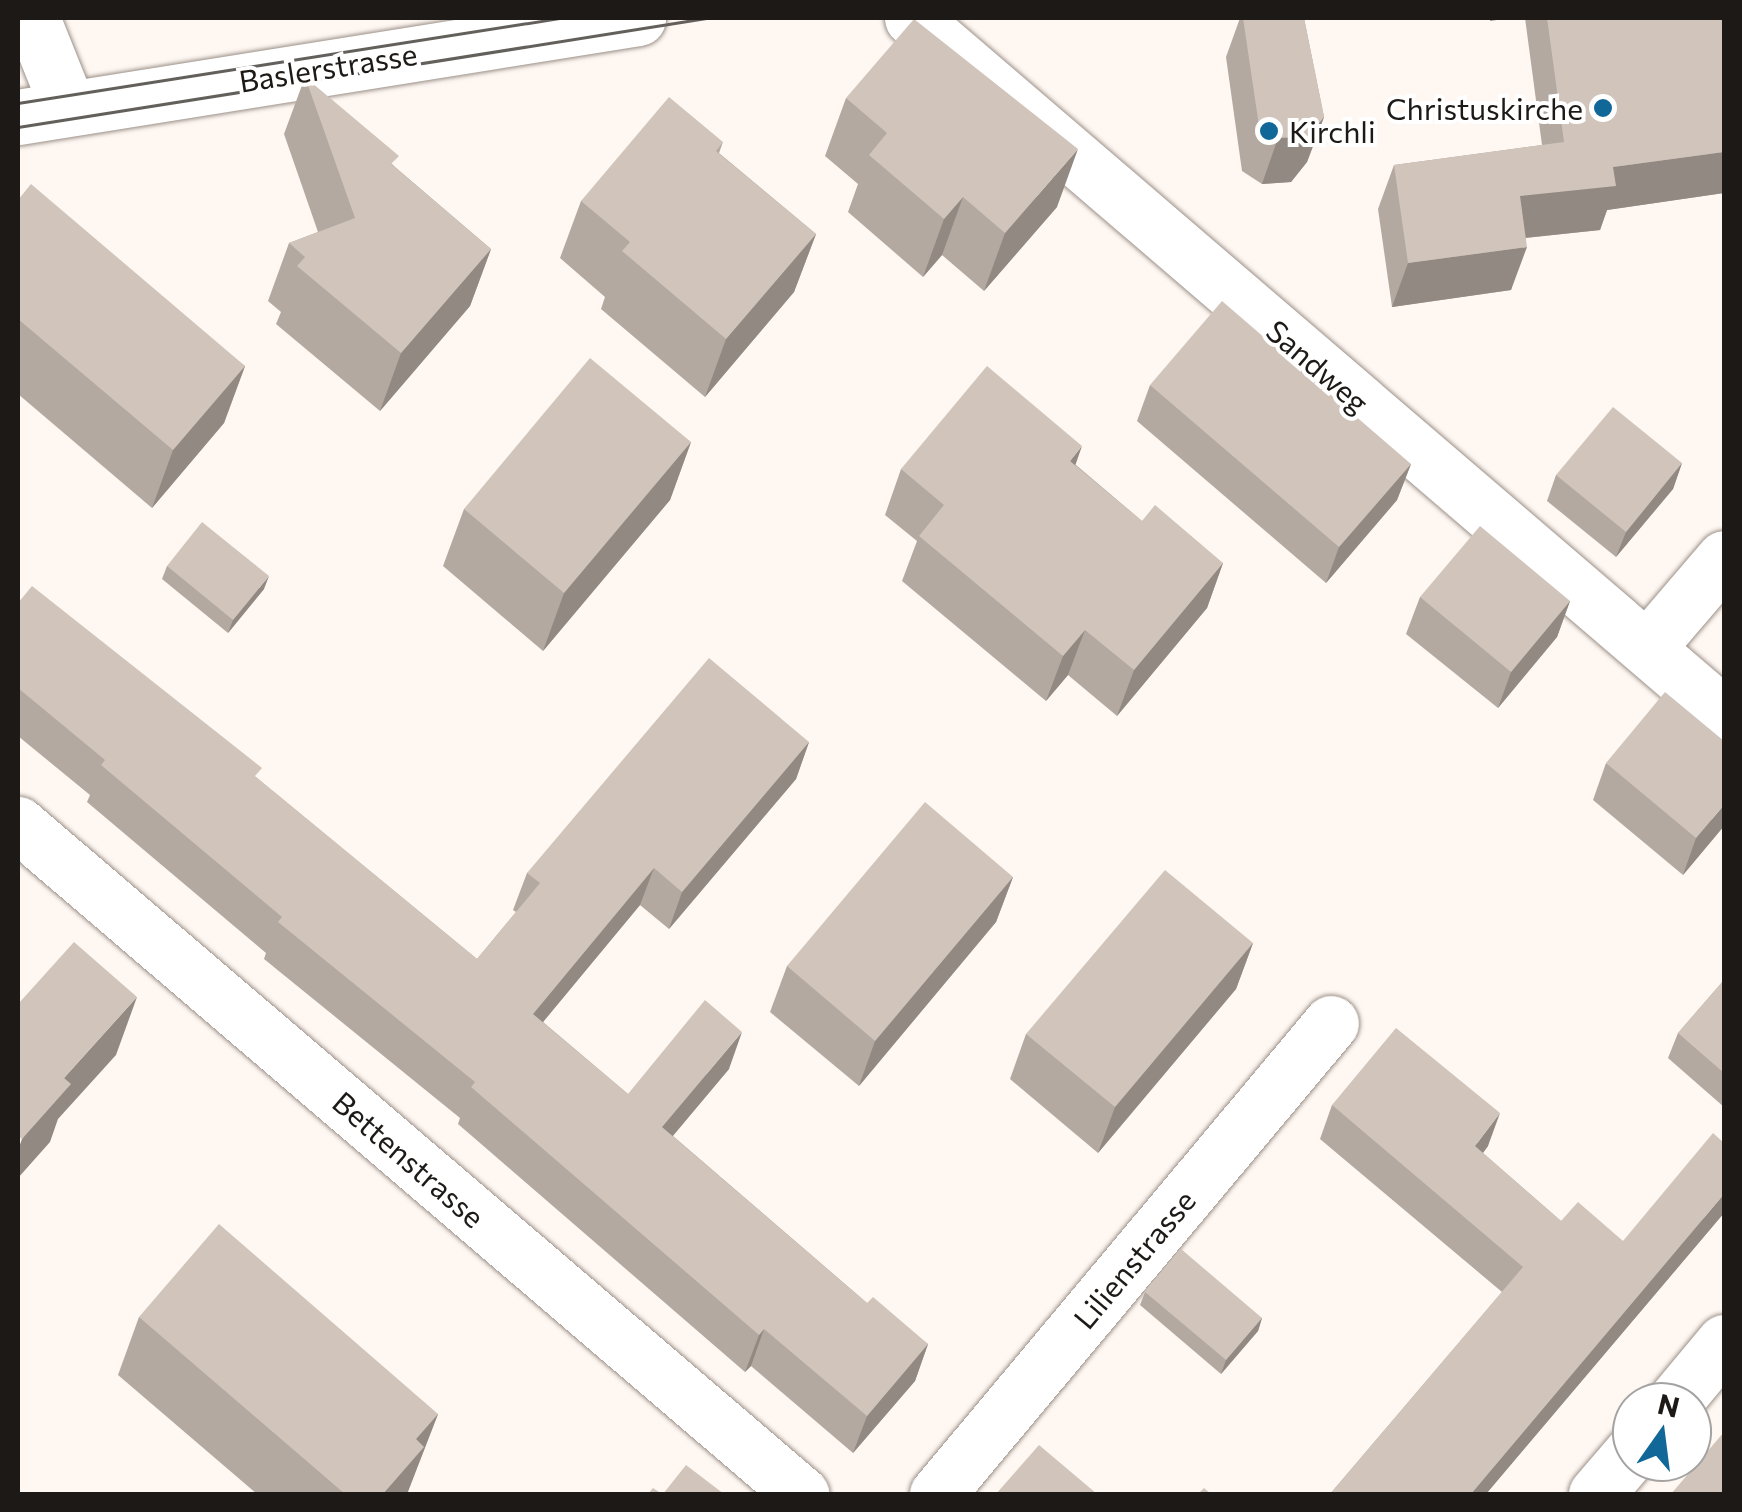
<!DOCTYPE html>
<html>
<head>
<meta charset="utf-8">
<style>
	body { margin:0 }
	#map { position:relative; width:1742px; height:1512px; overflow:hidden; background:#fef7f2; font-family:Commissioner,sans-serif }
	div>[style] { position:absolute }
	.roads { filter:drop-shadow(0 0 2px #9b9088) drop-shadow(0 0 2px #9b9088) }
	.minor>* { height:55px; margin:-27.5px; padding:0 27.5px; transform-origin:27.5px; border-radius:27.5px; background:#fff }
	.major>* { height:55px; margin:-27.5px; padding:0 27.5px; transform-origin:27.5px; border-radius:27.5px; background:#fff }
	.tram>* { height:2.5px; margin:-1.25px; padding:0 1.25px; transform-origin:1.25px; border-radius:1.25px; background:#635f5b }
	.wall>* { inset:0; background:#b3a9a1 }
	.shaded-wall>* { inset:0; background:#928983 }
	.building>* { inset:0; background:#d0c4bb }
	.dots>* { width:28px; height:28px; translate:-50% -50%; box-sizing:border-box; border:5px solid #fff; border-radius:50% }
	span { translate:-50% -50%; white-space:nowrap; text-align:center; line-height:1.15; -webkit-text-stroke:8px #fff; paint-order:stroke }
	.street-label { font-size:30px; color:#1d1916 }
	.poi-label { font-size:30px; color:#1d1916 }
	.right { translate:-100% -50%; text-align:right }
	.left { translate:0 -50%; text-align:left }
	.frame { position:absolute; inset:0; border:20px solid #1d1916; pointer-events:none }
	.north { position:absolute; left:1612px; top:1382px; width:100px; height:100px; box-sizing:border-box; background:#fff; border:2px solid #a5a3a2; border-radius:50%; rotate:14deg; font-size:28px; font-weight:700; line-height:40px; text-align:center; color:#1d1916 }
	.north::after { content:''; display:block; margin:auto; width:35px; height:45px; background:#116898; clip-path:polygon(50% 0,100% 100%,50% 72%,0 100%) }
</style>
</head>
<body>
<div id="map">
	<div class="roads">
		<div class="minor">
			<div style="left:32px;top:18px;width:97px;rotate:68.2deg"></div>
			<div style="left:912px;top:18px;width:1070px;rotate:40.64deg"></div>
			<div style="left:1647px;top:648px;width:118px;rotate:-49.5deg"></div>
			<div style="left:18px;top:824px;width:1031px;rotate:40.55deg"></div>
			<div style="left:1674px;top:1402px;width:78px;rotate:-50.2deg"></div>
			<div style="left:937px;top:1494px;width:614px;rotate:-50.09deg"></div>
			<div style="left:1596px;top:1494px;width:55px;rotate:-49.4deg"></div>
		</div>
		<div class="major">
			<div style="left:18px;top:117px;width:628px;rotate:-9.07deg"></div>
		</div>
	</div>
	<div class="tram">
		<div style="left:18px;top:103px;width:549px;rotate:-8.91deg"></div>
		<div style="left:18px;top:127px;width:698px;rotate:-8.99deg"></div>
	</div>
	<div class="wall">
		<div style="clip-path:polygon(1240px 18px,1304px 18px,1324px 117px,1307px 162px,1291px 182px,1262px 184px,1242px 171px,1226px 57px)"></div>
		<div style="clip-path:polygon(1525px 18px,1724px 18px,1724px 193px,1607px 210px,1600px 230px,1526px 238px,1511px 290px,1392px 307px,1378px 209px,1394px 165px,1542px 145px)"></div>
		<div style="clip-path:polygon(305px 77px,395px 167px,491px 249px,470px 306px,380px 411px,276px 324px,281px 312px,268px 301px,289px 243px,318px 232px,284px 134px)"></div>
		<div style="clip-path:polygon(846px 98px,1057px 207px,984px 291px,942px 255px,923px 277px,848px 212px,858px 184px,825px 156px)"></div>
		<div style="clip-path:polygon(723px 142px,719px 153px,816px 234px,794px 292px,705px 397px,601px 309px,605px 297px,560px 258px,581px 201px)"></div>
		<div style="clip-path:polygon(18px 200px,245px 366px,224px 423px,152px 508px,18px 394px)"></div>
		<div style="clip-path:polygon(1150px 385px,1411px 464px,1397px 500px,1326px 583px,1137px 421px)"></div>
		<div style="clip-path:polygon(691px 442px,670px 500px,543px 651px,443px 566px,464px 509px)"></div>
		<div style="clip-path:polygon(1682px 463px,1673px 489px,1616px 557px,1547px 501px,1556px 475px)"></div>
		<div style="clip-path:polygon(1076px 465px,1142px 521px,1223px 563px,1207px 608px,1117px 716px,1068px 675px,1046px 701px,902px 581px,917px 541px,885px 515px,901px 469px)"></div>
		<div style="clip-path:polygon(167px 566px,264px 589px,228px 633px,162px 579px)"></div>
		<div style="clip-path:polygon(1420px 597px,1570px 601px,1557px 637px,1498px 708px,1406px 634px)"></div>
		<div style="clip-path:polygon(18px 603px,258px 779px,477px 959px,516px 912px,513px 910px,527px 873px,809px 742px,796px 779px,669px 929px,640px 905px,543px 1022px,628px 1094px,729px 1069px,673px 1136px,867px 1303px,928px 1344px,915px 1381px,853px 1453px,751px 1366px,745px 1372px,458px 1124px,460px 1118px,264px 959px,266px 953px,87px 802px,90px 795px,18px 736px)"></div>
		<div style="clip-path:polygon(1606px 763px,1724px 826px,1683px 875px,1593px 800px)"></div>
		<div style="clip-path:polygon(1013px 877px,996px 922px,859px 1086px,770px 1012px,787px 966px)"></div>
		<div style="clip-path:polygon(1253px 943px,1236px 989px,1098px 1153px,1010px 1079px,1026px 1034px)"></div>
		<div style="clip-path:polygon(1724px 980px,1724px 1107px,1668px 1058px,1678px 1033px)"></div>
		<div style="clip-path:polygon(1332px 1105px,1488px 1146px,1483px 1153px,1561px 1221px,1623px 1241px,1724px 1213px,1486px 1494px,1330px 1494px,1502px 1292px,1320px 1139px)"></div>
		<div style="clip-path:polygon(1145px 1292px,1262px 1318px,1258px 1331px,1221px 1374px,1140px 1305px)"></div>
		<div style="clip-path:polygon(139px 1317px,438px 1414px,407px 1494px,257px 1494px,118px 1375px)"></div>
	</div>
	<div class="shaded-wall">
		<div style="clip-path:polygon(1491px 18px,1510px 18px,1490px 21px)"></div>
		<div style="clip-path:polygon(1324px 117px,1307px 162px,1291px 182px,1262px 184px,1278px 138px)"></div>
		<div style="clip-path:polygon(1078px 149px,1057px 207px,984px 291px,1005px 233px)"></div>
		<div style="clip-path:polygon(1724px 152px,1724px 193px,1607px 210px,1600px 230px,1504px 240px,1520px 196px,1613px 167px)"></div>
		<div style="clip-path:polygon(963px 197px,942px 255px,923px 277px,944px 219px)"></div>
		<div style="clip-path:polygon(816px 234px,794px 292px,705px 397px,726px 339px)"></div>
		<div style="clip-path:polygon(1527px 247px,1511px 290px,1392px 307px,1408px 263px)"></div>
		<div style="clip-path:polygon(491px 249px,470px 306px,380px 411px,401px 353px)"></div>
		<div style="clip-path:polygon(245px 366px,224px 423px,152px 508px,173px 450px)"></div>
		<div style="clip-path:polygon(691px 442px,670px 500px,543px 651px,564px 593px)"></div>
		<div style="clip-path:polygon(1082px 446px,1066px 492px,1070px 461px)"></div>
		<div style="clip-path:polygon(1682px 463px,1673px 489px,1616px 557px,1626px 532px)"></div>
		<div style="clip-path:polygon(1411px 464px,1397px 500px,1326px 583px,1339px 547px)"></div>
		<div style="clip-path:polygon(1223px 563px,1207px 608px,1117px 716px,1134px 670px)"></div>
		<div style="clip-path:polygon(269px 576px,264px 589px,228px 633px,233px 620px)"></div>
		<div style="clip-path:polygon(1570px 601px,1557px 637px,1498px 708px,1511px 672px)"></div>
		<div style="clip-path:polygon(1085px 630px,1068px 675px,1046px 701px,1063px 656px)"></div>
		<div style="clip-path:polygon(809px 742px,796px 779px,669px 929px,682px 892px)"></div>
		<div style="clip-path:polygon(1724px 805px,1724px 826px,1683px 875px,1696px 838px)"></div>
		<div style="clip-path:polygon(654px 868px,640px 905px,519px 1051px,533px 1014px)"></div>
		<div style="clip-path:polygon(1013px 877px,996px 922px,859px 1086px,875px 1041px)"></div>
		<div style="clip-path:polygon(1253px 943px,1236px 989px,1098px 1153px,1115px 1107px)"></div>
		<div style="clip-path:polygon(137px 997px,116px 1055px,58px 1119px,50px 1142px,18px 1178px,18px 1150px,22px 1139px,64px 1078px)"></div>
		<div style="clip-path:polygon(742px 1032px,729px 1069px,649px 1164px,662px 1127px)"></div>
		<div style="clip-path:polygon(1500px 1113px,1488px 1146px,1463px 1179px,1475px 1146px)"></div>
		<div style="clip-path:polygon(1724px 1194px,1724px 1213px,1486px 1494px,1471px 1494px)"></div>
		<div style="clip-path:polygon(1262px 1318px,1258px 1331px,1221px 1374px,1226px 1360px)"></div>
		<div style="clip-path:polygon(764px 1329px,751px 1366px,745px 1372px,759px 1335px)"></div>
		<div style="clip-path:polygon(928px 1344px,915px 1381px,853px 1453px,867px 1416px)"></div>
		<div style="clip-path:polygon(438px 1414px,407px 1494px,383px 1494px,416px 1439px)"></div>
	</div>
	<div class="building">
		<div style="clip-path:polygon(1243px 18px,1304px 18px,1324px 117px,1308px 137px,1278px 138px,1259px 126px)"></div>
		<div style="clip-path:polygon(1547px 18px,1724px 18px,1724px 152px,1613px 167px,1616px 186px,1520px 196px,1527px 247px,1408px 263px,1394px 165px,1564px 142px)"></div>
		<div style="clip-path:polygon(914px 19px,1078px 149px,1005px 233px,963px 197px,944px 219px,869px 155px,887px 133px,846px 98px)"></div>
		<div style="clip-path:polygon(305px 77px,399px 156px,391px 164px,491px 249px,401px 353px,297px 266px,305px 257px,289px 243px,355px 218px)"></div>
		<div style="clip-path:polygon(669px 97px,723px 142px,716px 151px,816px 234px,726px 339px,622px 251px,630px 242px,581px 201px)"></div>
		<div style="clip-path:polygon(31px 184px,245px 366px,173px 450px,18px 319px,18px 200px)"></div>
		<div style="clip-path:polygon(1222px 301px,1411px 464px,1339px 547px,1150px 385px)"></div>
		<div style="clip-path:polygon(590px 358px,691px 442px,564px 593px,464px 509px)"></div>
		<div style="clip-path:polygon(987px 366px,1082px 446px,1070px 461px,1142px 521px,1155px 505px,1223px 563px,1134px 670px,1085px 630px,1063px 656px,919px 536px,944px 505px,901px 469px)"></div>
		<div style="clip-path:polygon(1613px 407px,1682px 463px,1626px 532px,1556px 475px)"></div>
		<div style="clip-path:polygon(202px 522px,269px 576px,233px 620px,167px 566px)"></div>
		<div style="clip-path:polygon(1480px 526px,1570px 601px,1511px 672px,1420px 597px)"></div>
		<div style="clip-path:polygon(32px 586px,262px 768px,255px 776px,477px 959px,540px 883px,527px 873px,709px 658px,809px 742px,682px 892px,654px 868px,533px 1014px,628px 1094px,705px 1000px,742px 1032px,662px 1127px,867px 1303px,873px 1297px,928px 1344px,867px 1416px,764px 1329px,759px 1335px,471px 1087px,475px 1082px,278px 922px,282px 917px,101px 765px,105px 760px,18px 688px,18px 603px)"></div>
		<div style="clip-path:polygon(1665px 692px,1724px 741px,1724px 805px,1696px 838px,1606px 763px)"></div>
		<div style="clip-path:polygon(925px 802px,1013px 877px,875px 1041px,787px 966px)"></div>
		<div style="clip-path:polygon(1165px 870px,1253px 943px,1115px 1107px,1026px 1034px)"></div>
		<div style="clip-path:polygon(74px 942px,137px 997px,64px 1078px,71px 1084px,22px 1139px,18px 1136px,18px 1001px,19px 1003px)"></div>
		<div style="clip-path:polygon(1724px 980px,1724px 1073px,1678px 1033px)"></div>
		<div style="clip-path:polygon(1396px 1028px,1500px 1113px,1475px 1146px,1561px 1221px,1578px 1202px,1623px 1241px,1713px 1133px,1724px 1143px,1724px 1194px,1471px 1494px,1330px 1494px,1523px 1267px,1332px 1105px)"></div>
		<div style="clip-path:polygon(219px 1224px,438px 1414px,416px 1439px,424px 1447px,383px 1494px,345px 1494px,139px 1317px)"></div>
		<div style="clip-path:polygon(1181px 1249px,1262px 1318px,1226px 1360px,1145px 1292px)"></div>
		<div style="clip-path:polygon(1724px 1432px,1724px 1494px,1671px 1494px)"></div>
		<div style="clip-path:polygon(1039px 1445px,1097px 1494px,996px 1494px)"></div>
		<div style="clip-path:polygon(686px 1465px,724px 1494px,663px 1494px)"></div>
		<div style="clip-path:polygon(653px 1488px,662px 1494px,648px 1494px)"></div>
		<div style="clip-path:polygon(1204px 1488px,1211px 1494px,1198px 1494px)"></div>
	</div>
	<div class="dots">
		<div style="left:1603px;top:108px;background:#116898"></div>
		<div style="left:1269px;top:131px;background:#116898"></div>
	</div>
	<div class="street-label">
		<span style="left:328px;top:67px;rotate:-9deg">Baslerstrasse</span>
		<span style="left:1318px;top:366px;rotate:41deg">Sandweg</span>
		<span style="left:409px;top:1159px;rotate:41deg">Bettenstrasse</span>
		<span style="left:1134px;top:1259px;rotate:-50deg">Lilienstrasse</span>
	</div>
	<div class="poi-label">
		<span class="right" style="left:1583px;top:108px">Christuskirche</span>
		<span class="left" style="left:1289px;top:131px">Kirchli</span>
	</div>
	<div class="frame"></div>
	<div class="north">N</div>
</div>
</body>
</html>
